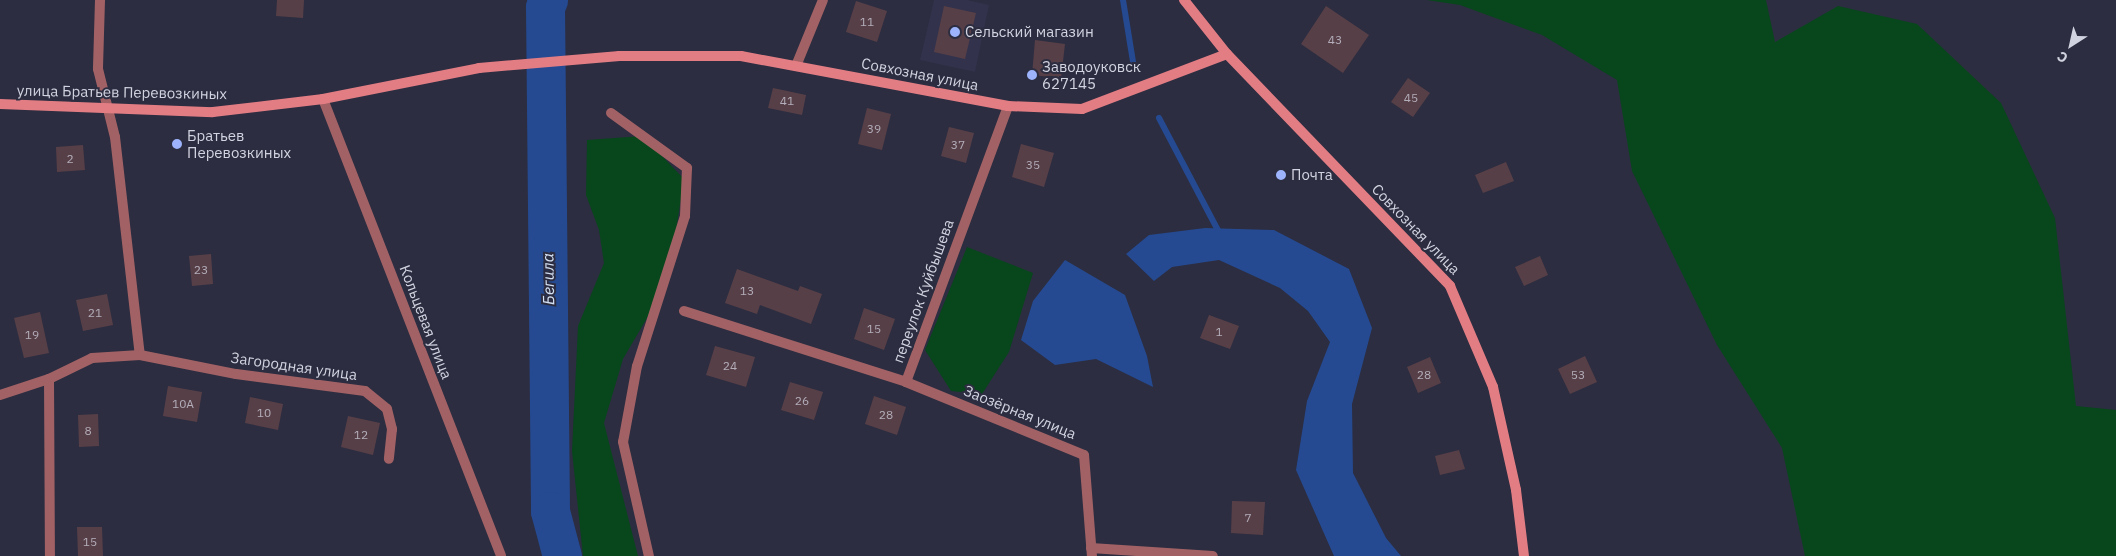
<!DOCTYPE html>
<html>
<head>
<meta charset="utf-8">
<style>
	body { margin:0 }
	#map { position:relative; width:2116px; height:556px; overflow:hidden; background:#2c2d40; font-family:"IBM Plex Sans",sans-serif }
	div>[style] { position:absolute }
	.built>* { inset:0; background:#32324c }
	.green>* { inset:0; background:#08471b }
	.water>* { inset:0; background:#254a91 }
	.stream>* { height:6px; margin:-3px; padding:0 3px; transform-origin:3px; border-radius:3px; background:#254a91 }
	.river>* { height:39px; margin:-19.5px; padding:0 19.5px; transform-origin:19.5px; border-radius:19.5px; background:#254a91 }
	.building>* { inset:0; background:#573f47 }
	.lane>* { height:10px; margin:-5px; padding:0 5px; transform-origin:5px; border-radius:5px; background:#a26265 }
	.street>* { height:10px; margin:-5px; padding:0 5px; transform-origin:5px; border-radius:5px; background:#a26265 }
	.secondary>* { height:10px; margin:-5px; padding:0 5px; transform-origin:5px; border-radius:5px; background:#e37d84 }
	.dots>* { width:14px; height:14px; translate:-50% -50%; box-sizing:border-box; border:2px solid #2c2d40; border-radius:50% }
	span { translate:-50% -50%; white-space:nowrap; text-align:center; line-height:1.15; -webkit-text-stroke:4px #2c2d40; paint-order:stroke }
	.number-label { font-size:12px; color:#b3aeba }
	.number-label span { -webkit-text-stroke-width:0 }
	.poi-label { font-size:15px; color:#d2d3e0 }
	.left { translate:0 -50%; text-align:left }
	.street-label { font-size:15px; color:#d2d3e0 }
	.water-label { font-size:16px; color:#d4e0f4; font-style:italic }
	.north { position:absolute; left:2046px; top:20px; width:50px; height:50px; -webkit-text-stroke:4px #2c2d40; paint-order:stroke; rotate:215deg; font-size:14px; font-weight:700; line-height:20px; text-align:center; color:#d2d3e0 }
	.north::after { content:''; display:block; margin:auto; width:18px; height:22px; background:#d2d3e0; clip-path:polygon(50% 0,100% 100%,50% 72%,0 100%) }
</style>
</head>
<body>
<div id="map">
	<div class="built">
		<div style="clip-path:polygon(934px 0,967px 0,989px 5px,975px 72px,920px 60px)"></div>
	</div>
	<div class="green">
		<div style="clip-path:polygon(1427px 0,1766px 0,1775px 42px,1838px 6px,1917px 24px,2001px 103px,2055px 218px,2076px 406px,2116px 410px,2116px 556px,1805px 556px,1782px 448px,1717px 345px,1632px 171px,1617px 80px,1542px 35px,1460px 5px)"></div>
		<div style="clip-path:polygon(643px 136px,684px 179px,668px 282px,623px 359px,604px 423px,638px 556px,583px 556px,572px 451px,578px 326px,604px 263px,599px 230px,586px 195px,587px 140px)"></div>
		<div style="clip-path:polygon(967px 247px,1033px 273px,1009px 352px,982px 394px,951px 391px,925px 350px)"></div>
	</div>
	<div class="water">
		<div style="clip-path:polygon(1205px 228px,1274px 230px,1349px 269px,1372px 328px,1352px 404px,1353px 473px,1386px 538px,1401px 556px,1334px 556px,1296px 470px,1307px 401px,1330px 342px,1308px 311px,1280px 288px,1219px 260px,1172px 267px,1154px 281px,1126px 254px,1149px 235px)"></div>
		<div style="clip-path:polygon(1065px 260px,1125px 295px,1147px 356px,1153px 387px,1096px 359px,1055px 365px,1021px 340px,1033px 301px)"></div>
	</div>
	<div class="stream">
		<div style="left:1123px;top:0;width:69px;rotate:80.8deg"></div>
		<div style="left:1159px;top:118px;width:131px;rotate:62.3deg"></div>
	</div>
	<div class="river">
		<div style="left:548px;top:0;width:8px;rotate:113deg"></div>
		<div style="left:545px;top:7px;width:504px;rotate:89.43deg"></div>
		<div style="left:550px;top:511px;width:47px;rotate:75.1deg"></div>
	</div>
	<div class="building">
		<div style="clip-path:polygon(277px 0,304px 0,303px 18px,276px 16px)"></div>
		<div style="clip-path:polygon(856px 1px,887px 11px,877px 42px,846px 32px)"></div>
		<div style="clip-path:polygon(944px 6px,976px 13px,965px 59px,934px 52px)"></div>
		<div style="clip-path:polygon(1326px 6px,1369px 35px,1343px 73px,1301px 44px)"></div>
		<div style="clip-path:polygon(1035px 40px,1065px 44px,1061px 78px,1032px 75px)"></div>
		<div style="clip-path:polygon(1408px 78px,1430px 93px,1413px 117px,1391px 102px)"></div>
		<div style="clip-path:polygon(773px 88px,806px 95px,802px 115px,768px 108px)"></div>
		<div style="clip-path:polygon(867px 108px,891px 114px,882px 150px,858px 144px)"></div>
		<div style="clip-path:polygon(949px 127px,974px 133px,966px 163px,941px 156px)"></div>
		<div style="clip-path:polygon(1021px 144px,1054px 153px,1044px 187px,1012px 177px)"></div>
		<div style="clip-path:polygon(83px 145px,85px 170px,57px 172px,56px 147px)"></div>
		<div style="clip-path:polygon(1506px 162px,1514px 181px,1483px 193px,1475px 175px)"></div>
		<div style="clip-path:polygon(211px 254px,213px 284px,192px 286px,189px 256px)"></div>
		<div style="clip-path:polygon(1540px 256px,1548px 275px,1524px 286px,1515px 267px)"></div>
		<div style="clip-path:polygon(737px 269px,798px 291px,800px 286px,822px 294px,811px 324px,760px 305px,757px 314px,725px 303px)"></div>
		<div style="clip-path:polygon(107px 294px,113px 325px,83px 331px,76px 300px)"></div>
		<div style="clip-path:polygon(864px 308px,895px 319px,884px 350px,854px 339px)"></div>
		<div style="clip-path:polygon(40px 312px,49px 353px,24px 358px,14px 318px)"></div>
		<div style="clip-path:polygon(1209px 315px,1239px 326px,1230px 349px,1200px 338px)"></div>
		<div style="clip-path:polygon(715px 346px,755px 357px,746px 387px,706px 375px)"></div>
		<div style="clip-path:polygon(1585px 356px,1597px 382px,1570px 394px,1558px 369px)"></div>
		<div style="clip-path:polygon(1430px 357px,1441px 383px,1418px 393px,1407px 367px)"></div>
		<div style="clip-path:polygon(790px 382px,823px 392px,814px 420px,781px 410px)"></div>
		<div style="clip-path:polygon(168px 386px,202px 392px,197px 422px,163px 416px)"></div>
		<div style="clip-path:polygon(874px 396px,906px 407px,897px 435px,865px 424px)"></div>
		<div style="clip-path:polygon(250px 397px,283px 404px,278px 430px,245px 423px)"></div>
		<div style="clip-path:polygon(98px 414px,99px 446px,79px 447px,78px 415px)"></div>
		<div style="clip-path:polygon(348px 416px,380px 423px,373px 455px,341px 447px)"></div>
		<div style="clip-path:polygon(1459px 450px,1465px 469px,1440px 475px,1435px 456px)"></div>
		<div style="clip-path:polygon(1232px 501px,1265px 502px,1263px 535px,1231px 533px)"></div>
		<div style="clip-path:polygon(77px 527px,102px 527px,103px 556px,78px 556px)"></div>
	</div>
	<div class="lane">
		<div style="left:611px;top:113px;width:94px;rotate:35.9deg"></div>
		<div style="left:687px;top:168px;width:48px;rotate:92.4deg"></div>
		<div style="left:685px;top:216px;width:157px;rotate:107.7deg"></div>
		<div style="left:637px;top:366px;width:77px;rotate:100.4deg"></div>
		<div style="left:623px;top:442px;width:117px;rotate:77.2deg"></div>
		<div style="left:1091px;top:548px;width:122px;rotate:3.8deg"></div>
	</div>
	<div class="street">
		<div style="left:100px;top:0;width:69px;rotate:91.7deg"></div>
		<div style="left:98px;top:69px;width:70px;rotate:76deg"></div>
		<div style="left:115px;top:137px;width:219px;rotate:83.5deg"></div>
		<div style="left:796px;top:66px;width:71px;rotate:-67.8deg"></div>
		<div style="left:323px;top:99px;width:490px;rotate:68.7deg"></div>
		<div style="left:684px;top:311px;width:233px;rotate:17.7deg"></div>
		<div style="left:906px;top:382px;width:294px;rotate:-69.7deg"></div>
		<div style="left:49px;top:379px;width:177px;rotate:89.7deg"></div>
		<div style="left:906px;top:382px;width:192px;rotate:22.3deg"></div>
		<div style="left:1084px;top:455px;width:101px;rotate:85.5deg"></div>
		<div style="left:0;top:395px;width:52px;rotate:-18.1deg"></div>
		<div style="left:49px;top:379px;width:48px;rotate:-26deg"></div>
		<div style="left:92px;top:358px;width:48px;rotate:-3.6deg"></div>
		<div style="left:140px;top:355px;width:98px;rotate:11.2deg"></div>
		<div style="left:236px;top:374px;width:130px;rotate:7.5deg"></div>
		<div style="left:365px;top:391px;width:28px;rotate:39deg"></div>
		<div style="left:387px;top:409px;width:21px;rotate:76deg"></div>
		<div style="left:392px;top:429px;width:30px;rotate:96deg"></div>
	</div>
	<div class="secondary">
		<div style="left:1184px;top:0;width:69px;rotate:51.5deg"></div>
		<div style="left:1227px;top:54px;width:322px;rotate:46.1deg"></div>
		<div style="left:1450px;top:286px;width:110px;rotate:66.9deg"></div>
		<div style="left:1493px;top:387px;width:106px;rotate:77.4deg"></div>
		<div style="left:1516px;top:490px;width:66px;rotate:83.1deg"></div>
		<div style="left:0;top:104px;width:213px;rotate:2.2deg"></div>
		<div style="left:213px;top:112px;width:111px;rotate:-6.7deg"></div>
		<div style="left:323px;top:99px;width:159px;rotate:-11.2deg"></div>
		<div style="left:479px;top:68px;width:141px;rotate:-4.9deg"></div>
		<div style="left:619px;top:56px;width:122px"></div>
		<div style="left:741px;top:56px;width:272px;rotate:10.6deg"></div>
		<div style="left:1008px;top:106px;width:74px;rotate:2.3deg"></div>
		<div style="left:1082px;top:109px;width:155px;rotate:-20.8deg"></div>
	</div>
	<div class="dots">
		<div style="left:955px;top:32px;background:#9db4fd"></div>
		<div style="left:1032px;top:75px;background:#9db4fd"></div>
		<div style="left:177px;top:144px;background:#9db4fd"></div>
		<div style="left:1281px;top:175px;background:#9db4fd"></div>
	</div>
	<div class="number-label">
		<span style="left:867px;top:22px">11</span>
		<span style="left:1335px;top:40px">43</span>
		<span style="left:1411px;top:98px">45</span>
		<span style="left:787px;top:101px">41</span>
		<span style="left:874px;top:129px">39</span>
		<span style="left:958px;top:145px">37</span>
		<span style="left:70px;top:159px">2</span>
		<span style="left:1033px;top:165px">35</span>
		<span style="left:201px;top:270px">23</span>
		<span style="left:747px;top:291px">13</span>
		<span style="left:95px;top:313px">21</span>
		<span style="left:874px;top:329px">15</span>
		<span style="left:1219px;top:332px">1</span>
		<span style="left:32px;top:335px">19</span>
		<span style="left:730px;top:366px">24</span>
		<span style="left:1424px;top:375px">28</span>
		<span style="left:1578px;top:375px">53</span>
		<span style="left:802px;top:401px">26</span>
		<span style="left:183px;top:404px">10А</span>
		<span style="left:264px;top:413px">10</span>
		<span style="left:886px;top:415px">28</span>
		<span style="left:88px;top:431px">8</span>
		<span style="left:361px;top:435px">12</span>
		<span style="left:1248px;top:518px">7</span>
		<span style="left:90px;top:542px">15</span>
	</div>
	<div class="poi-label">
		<span class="left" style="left:965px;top:32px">Сельский магазин</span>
		<span class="left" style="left:1042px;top:75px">Заводоуковск<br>627145</span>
		<span class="left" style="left:187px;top:144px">Братьев<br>Перевозкиных</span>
		<span class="left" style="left:1291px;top:175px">Почта</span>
	</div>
	<div class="street-label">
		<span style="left:920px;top:74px;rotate:11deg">Совхозная улица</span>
		<span style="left:122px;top:92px;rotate:1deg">улица Братьев Перевозкиных</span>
		<span style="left:1416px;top:229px;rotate:46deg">Совхозная улица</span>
		<span style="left:923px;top:291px;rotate:-70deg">переулок Куйбышева</span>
		<span style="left:426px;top:322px;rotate:69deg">Кольцевая улица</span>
		<span style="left:294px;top:366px;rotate:8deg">Загородная улица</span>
		<span style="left:1020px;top:412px;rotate:22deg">Заозёрная улица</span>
	</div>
	<div class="water-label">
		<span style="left:548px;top:279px;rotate:-91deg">Бегила</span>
	</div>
	<div class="north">С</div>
</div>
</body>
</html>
